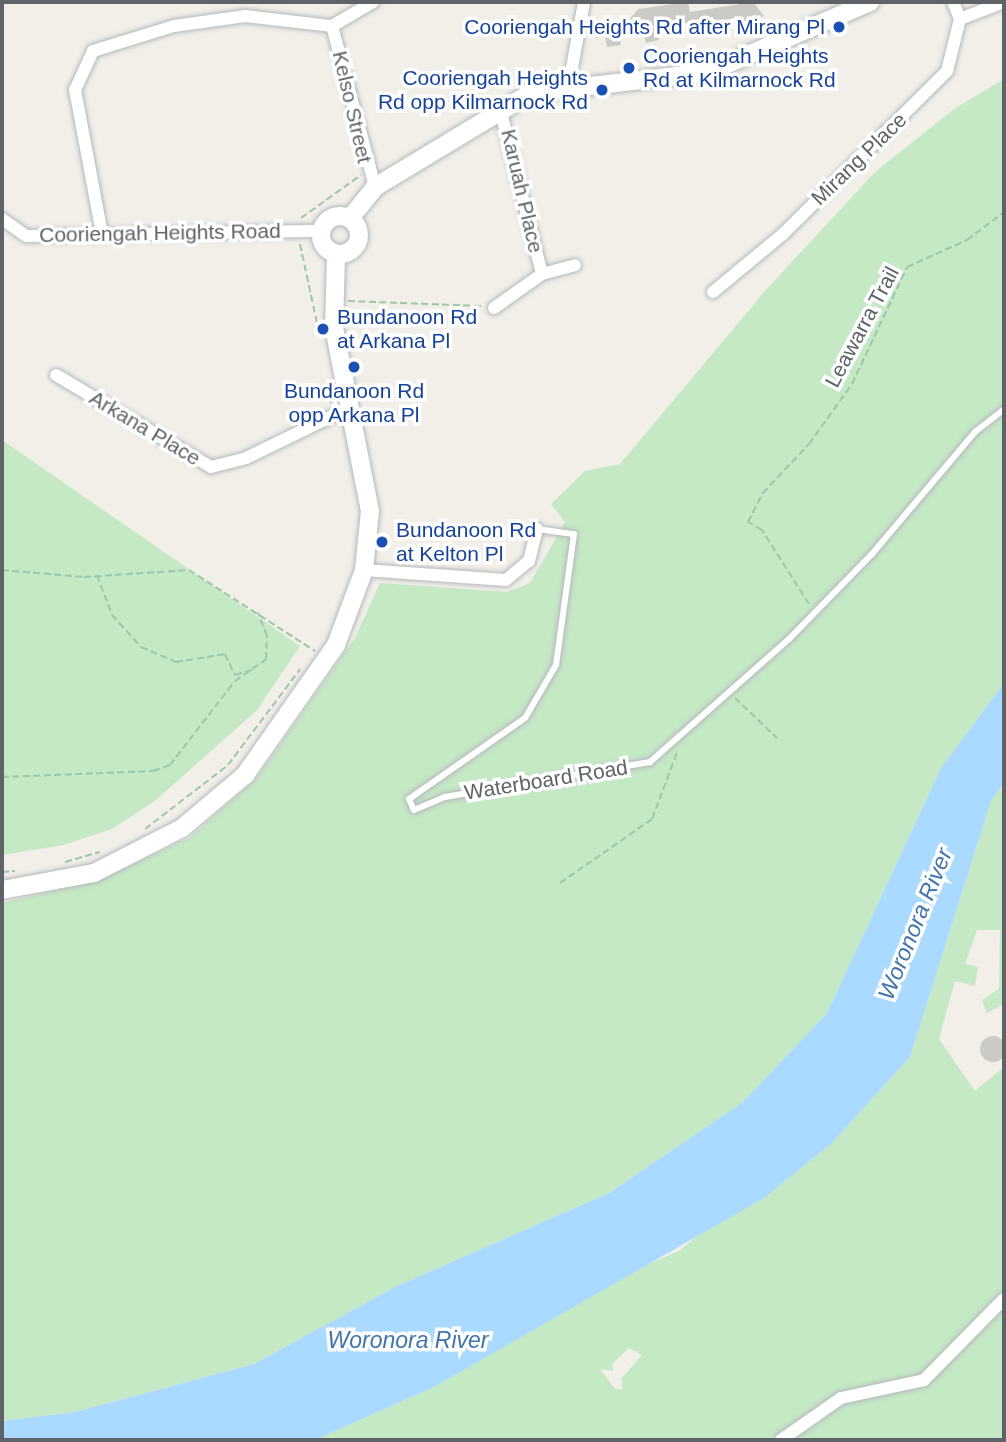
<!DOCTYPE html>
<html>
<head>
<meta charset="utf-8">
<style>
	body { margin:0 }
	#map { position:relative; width:1006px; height:1442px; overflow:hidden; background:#f1efe8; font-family:Helvetica,sans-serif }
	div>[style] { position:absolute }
	.green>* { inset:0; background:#c5e8c5 }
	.water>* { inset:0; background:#aadaff }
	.building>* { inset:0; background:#cccac5 }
	.round { border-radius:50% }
	.path>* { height:2px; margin-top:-1px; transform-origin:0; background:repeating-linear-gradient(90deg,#9cc7a9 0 7px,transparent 0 10.5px) }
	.roads { filter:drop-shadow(0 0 2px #b5b8bc) drop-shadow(0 0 2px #b5b8bc) }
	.lane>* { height:6px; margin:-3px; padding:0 3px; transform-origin:3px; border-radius:3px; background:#fff }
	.street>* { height:12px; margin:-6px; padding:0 6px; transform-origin:6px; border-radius:6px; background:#fff }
	.secondary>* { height:18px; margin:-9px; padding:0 9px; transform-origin:9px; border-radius:9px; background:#fff }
	.secondary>.ring { margin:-9px; padding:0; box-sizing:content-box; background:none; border:18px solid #fff; border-radius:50% }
	.dots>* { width:19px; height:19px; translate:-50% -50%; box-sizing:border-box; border:4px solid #fff; border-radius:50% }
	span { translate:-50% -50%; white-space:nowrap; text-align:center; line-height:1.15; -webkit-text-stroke:7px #fff; paint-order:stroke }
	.transit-label { font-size:21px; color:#164399 }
	.right { translate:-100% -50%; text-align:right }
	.left { translate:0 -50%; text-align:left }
	.street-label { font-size:21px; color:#5f6368 }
	.water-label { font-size:23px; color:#4174aa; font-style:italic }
	.frame { position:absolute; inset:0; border:4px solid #5f6368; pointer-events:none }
</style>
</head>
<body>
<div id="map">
	<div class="green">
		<div style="clip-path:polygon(1004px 79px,1004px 683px,941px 768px,827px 1013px,743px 1102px,609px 1193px,397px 1286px,254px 1364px,75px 1412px,2px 1421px,2px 903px,99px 880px,189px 838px,256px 779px,355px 638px,380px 583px,507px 592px,530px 583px,565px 522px,551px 504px,585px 471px,620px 464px,765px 291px,875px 172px,954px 109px)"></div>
		<div style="clip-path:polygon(2px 440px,300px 646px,257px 710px,156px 800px,112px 829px,63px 845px,2px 855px)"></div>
		<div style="clip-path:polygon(evenodd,1004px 783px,1004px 1004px,987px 1013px,982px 1000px,999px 989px,1000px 930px,977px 930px,965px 964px,978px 967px,975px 986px,955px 981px,939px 1039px,975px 1091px,1004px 1067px,1004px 1440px,315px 1440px,434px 1387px,632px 1271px,679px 1251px,712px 1224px,764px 1198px,831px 1144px,910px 1057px,991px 801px,1004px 783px,629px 1348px,642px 1355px,622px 1378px,622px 1389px,615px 1389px,600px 1369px,613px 1371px,612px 1364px,629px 1348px)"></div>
	</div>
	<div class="water">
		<div style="clip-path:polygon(1004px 683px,1004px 783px,991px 801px,910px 1057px,831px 1144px,764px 1198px,434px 1387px,315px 1440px,2px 1440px,2px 1421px,75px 1412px,254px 1364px,397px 1286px,609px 1193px,743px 1102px,827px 1013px,941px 768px)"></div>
	</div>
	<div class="building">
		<div style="clip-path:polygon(688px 2px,690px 12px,753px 2px,764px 16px,738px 26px,735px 18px,717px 23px,720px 36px,705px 38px,701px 20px,656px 29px,659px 40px,646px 43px,642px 30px,619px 34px,621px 45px,607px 47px,605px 37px,595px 38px,594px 27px,628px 21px,638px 9px)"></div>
		<div class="round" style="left:980px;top:1036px;width:26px;height:26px"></div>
	</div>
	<div class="path">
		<div style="left:301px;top:218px;width:74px;rotate:-35.6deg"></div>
		<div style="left:300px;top:244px;width:86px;rotate:77.9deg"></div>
		<div style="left:348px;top:301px;width:134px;rotate:2.1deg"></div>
		<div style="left:331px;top:403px;width:12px;rotate:-90deg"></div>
		<div style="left:2px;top:570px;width:82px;rotate:4.9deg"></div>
		<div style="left:84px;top:577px;width:105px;rotate:-3.8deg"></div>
		<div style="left:189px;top:570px;width:150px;rotate:32.7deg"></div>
		<div style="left:97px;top:575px;width:43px;rotate:69.4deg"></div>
		<div style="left:112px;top:615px;width:43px;rotate:47.8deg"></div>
		<div style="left:141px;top:647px;width:38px;rotate:23deg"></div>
		<div style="left:176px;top:662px;width:50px;rotate:-9.3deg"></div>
		<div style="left:225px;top:654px;width:23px;rotate:65deg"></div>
		<div style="left:235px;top:675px;width:21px;rotate:-17deg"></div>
		<div style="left:809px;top:604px;width:88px;rotate:-122.4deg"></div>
		<div style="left:762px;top:530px;width:16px;rotate:-150deg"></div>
		<div style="left:748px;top:522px;width:33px;rotate:-63deg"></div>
		<div style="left:763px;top:493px;width:67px;rotate:-46.8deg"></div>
		<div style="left:809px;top:444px;width:74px;rotate:-54.4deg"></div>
		<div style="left:852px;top:384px;width:129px;rotate:-64.8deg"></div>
		<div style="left:907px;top:267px;width:66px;rotate:-24.2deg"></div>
		<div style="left:967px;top:240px;width:46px;rotate:-37.1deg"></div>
		<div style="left:735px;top:698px;width:58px;rotate:43.6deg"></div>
		<div style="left:2px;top:777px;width:151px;rotate:-2.3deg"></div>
		<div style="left:153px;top:771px;width:18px;rotate:-19deg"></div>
		<div style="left:170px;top:765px;width:106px;rotate:-52.3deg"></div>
		<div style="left:235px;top:681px;width:38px;rotate:-35deg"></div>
		<div style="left:266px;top:659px;width:23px;rotate:-88deg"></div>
		<div style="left:267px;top:636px;width:25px;rotate:-111deg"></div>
		<div style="left:145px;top:829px;width:105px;rotate:-37.6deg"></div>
		<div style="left:228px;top:765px;width:120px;rotate:-53.1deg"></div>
		<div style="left:65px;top:862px;width:36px;rotate:-16deg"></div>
		<div style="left:2px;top:872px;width:13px;rotate:-4deg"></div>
		<div style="left:560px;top:883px;width:112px;rotate:-34.8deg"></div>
		<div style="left:652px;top:819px;width:74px;rotate:-69.4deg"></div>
	</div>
	<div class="roads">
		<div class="lane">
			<div style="left:537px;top:529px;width:37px;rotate:8deg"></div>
			<div style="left:574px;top:534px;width:132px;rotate:97.8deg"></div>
			<div style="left:556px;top:665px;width:61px;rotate:120.3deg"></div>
			<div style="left:525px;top:718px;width:141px;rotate:145.1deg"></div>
			<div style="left:409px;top:799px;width:12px;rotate:66deg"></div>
			<div style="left:414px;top:810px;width:34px;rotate:-23deg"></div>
			<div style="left:445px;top:797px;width:208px;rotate:-9.7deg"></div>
			<div style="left:650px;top:762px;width:187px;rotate:-41.5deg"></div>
			<div style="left:790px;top:638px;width:117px;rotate:-45.7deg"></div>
			<div style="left:872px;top:554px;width:160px;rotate:-49.8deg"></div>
			<div style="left:975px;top:432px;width:37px;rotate:-38deg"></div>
		</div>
		<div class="street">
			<div style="left:960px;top:19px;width:47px;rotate:-21.1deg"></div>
			<div style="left:332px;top:26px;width:167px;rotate:75deg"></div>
			<div style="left:569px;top:84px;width:83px;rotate:-79.6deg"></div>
			<div style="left:500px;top:109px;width:170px;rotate:75.7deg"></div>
			<div style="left:2px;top:219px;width:29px;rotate:35deg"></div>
			<div style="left:26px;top:236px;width:298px;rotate:-1deg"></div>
			<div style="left:102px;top:234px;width:147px;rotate:-100.6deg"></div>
			<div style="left:75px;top:90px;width:43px;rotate:-65.2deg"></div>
			<div style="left:93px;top:51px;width:85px;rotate:-17.2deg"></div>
			<div style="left:174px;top:26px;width:72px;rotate:-8deg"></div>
			<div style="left:245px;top:16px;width:88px;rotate:6.6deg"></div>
			<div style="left:332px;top:26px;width:48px;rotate:-30.3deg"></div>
			<div style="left:713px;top:292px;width:89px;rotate:-39.6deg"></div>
			<div style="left:782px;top:235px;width:233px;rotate:-44.8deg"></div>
			<div style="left:947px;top:71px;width:54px;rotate:-76deg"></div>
			<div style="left:960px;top:19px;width:18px;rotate:-112deg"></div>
			<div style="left:494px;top:308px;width:59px;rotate:-35.3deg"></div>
			<div style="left:542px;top:274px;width:34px;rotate:-15deg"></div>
			<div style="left:56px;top:375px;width:180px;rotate:30.7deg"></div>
			<div style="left:211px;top:467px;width:36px;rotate:-14deg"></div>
			<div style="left:246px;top:458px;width:117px;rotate:-25.9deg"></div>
			<div style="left:364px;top:570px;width:142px;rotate:4deg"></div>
			<div style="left:506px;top:580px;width:30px;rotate:-40deg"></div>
			<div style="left:529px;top:561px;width:33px;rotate:-76deg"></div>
			<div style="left:781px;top:1440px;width:73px;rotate:-35deg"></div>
			<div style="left:841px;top:1398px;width:85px;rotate:-12.2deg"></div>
			<div style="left:924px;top:1380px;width:114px;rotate:-45.4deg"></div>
		</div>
		<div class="secondary">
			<div class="ring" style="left:321px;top:216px;width:20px;height:20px"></div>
			<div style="left:351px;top:217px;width:38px;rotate:-51deg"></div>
			<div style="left:375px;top:187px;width:182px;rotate:-31.1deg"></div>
			<div style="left:531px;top:93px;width:179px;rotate:-6.7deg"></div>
			<div style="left:709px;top:72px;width:176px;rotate:-23.5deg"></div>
			<div style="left:2px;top:890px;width:94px;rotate:-10.5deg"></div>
			<div style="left:94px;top:873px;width:99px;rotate:-27.1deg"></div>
			<div style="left:182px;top:828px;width:82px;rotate:-40.1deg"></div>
			<div style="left:245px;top:775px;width:159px;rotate:-55deg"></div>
			<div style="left:336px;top:645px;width:80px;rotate:-69.5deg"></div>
			<div style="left:364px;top:570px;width:59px;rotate:-84.2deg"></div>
			<div style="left:370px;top:511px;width:187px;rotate:-101.1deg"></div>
			<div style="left:334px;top:328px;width:73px;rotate:-88.4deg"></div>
		</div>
	</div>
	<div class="dots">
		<div style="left:839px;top:27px;background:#1a4fb4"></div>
		<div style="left:629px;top:68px;background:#1a4fb4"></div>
		<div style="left:602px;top:90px;background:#1a4fb4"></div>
		<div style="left:323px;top:329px;background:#1a4fb4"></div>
		<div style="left:354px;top:367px;background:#1a4fb4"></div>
		<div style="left:382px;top:542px;background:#1a4fb4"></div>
	</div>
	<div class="transit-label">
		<span class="right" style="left:825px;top:27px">Cooriengah Heights Rd after Mirang Pl</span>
		<span class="left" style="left:643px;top:68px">Cooriengah Heights<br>Rd at Kilmarnock Rd</span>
		<span class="right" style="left:588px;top:90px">Cooriengah Heights<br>Rd opp Kilmarnock Rd</span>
		<span class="left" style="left:337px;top:329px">Bundanoon Rd<br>at Arkana Pl</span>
		<span style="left:354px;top:403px">Bundanoon Rd<br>opp Arkana Pl</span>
		<span class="left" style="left:396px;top:542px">Bundanoon Rd<br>at Kelton Pl</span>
	</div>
	<div class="street-label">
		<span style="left:352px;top:107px;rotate:77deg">Kelso Street</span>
		<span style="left:859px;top:159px;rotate:-44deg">Mirang Place</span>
		<span style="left:522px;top:191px;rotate:77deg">Karuah Place</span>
		<span style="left:160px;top:233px;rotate:-1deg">Cooriengah Heights Road</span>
		<span style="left:862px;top:327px;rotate:-62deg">Leawarra Trail</span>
		<span style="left:145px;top:428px;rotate:31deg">Arkana Place</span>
		<span style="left:546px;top:780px;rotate:-9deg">Waterboard Road</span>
	</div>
	<div class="water-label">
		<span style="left:915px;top:924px;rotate:-68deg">Woronora River</span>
		<span style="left:408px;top:1340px">Woronora River</span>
	</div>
	<div class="frame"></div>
</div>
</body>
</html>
